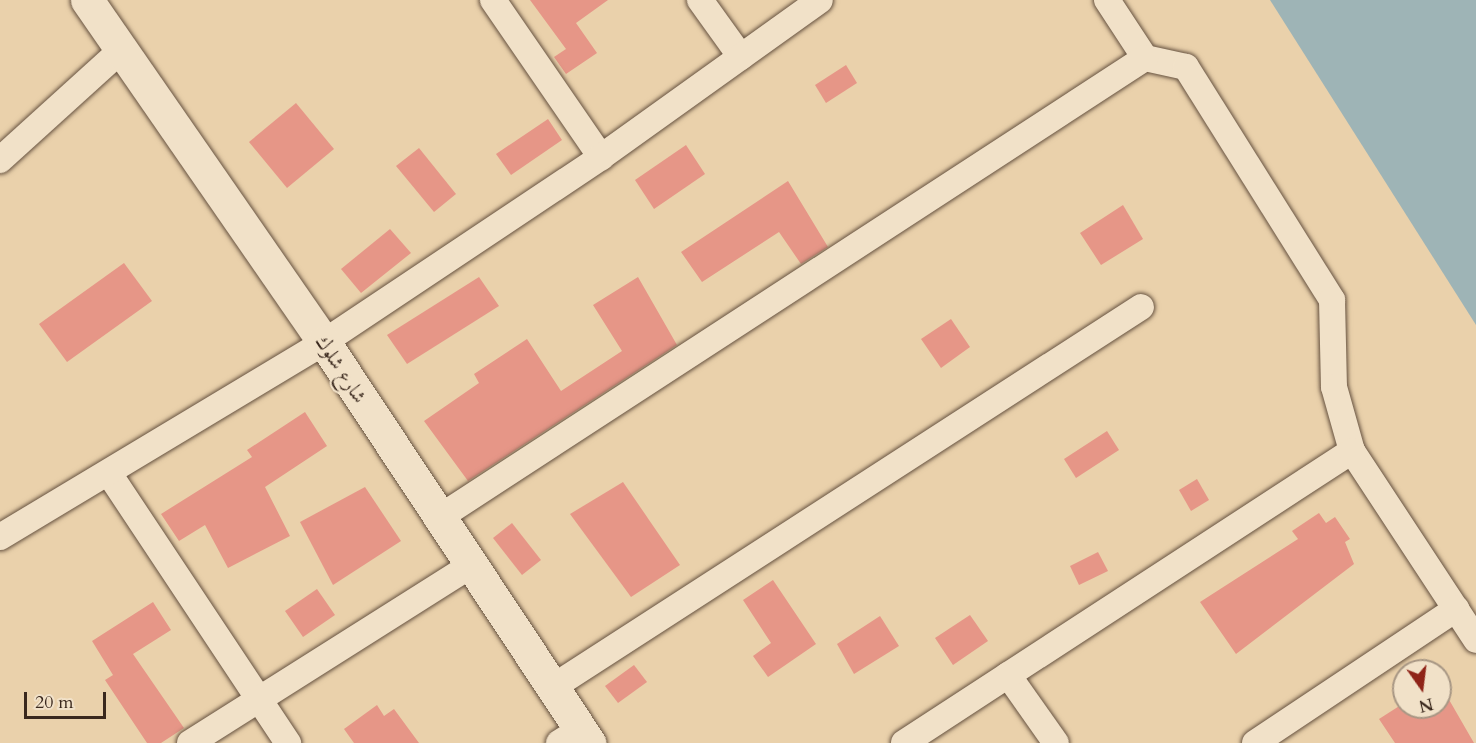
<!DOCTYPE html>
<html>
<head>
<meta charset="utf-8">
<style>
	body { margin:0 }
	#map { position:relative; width:1476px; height:743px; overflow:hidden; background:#ead1ab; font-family:Cardo,Amiri,serif }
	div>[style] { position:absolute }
	.water>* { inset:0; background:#9eb4b6 }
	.building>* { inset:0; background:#e69687 }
	.roads { filter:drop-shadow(0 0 2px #665240) drop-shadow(0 0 2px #665240) }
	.street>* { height:26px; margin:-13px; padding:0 13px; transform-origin:13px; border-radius:13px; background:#f1e1c8 }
	.secondary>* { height:33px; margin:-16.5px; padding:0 16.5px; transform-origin:16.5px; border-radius:16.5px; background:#f1e1c8 }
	span { translate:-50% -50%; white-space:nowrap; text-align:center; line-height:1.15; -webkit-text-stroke:4.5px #f1e1c8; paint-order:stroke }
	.street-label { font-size:20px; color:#3a281d }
	.north { position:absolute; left:1392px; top:659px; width:60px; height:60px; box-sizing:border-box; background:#f1e1c8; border:2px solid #a89784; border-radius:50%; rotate:166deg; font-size:16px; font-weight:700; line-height:24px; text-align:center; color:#3a281d }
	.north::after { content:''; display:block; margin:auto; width:21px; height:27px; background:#8f2418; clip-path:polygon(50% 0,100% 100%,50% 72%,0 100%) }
	.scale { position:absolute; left:24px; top:692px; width:82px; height:27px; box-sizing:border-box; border:3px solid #3a281d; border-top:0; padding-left:8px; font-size:18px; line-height:21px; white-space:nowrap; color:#3a281d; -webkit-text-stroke:4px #f1e1c8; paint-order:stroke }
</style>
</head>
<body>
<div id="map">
	<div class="water">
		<div style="clip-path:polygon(1270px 0,1476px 0,1476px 325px)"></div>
	</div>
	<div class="building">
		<div style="clip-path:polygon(530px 0,608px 0,576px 23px,597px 53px,566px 74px,554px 57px,566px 49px)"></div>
		<div style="clip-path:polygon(846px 65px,857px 83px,826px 103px,815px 85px)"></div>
		<div style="clip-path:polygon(296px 103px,334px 149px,287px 188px,249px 142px)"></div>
		<div style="clip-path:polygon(548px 119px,562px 140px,511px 175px,496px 154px)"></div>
		<div style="clip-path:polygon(686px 145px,705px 174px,654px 209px,635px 180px)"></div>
		<div style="clip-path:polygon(419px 148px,456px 194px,434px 212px,396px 166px)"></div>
		<div style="clip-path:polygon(788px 181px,828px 247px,801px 264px,779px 232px,702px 282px,681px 252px)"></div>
		<div style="clip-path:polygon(1123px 205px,1143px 239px,1101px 265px,1080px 233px)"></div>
		<div style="clip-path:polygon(390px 229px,411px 253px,361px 293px,341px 269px)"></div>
		<div style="clip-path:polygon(124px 263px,152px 301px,67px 362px,39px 324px)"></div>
		<div style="clip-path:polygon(479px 277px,499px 306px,407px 364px,387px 335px)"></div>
		<div style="clip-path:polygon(638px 277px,677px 345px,468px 481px,424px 421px,479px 383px,474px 374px,527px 339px,561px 391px,622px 351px,593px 305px)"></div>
		<div style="clip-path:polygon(951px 319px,970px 347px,941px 368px,921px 339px)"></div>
		<div style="clip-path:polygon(305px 412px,327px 446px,265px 487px,290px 536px,228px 568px,205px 525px,179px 541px,161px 514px,252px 457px,247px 450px)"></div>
		<div style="clip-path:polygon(1107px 431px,1119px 450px,1076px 478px,1064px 459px)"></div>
		<div style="clip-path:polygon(1197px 479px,1209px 500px,1191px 511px,1179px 490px)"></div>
		<div style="clip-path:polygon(623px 482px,680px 565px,631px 597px,570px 514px)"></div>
		<div style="clip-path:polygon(365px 487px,401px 541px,333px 585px,300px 522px)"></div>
		<div style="clip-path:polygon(1319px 513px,1326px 523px,1335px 517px,1350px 539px,1345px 542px,1354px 564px,1236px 654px,1200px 602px,1298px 539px,1292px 531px)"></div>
		<div style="clip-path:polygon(512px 523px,541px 560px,522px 575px,493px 538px)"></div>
		<div style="clip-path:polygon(1098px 552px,1108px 571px,1079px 585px,1070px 566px)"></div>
		<div style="clip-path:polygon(773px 580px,816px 644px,768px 677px,753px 656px,771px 643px,743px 600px)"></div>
		<div style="clip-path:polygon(317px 589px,335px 615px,303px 637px,285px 611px)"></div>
		<div style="clip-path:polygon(153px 602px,171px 630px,133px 654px,184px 728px,161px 743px,147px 743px,105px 680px,113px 675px,92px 641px)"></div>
		<div style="clip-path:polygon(970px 615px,988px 641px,953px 665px,935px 638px)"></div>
		<div style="clip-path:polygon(880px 616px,899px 646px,854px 674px,837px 644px)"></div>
		<div style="clip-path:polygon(634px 665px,647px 682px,618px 703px,605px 686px)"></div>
		<div style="clip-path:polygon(1440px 684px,1474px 743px,1395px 743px,1379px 719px,1404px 703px,1440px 707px)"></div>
		<div style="clip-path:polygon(377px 705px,384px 716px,394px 709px,419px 743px,354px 743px,344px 729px)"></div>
	</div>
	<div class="roads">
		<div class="street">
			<div style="left:493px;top:0;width:191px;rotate:55.5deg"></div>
			<div style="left:700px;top:0;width:70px;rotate:54.3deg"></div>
			<div style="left:1107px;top:0;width:69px;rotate:56.8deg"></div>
			<div style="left:1145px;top:58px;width:42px;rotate:12.4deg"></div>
			<div style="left:1186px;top:67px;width:275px;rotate:57.9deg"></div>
			<div style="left:1332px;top:300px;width:87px;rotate:88.7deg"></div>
			<div style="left:1334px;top:387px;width:66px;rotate:74.3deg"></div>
			<div style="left:0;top:160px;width:162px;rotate:-42.2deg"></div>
			<div style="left:110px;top:475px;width:322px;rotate:56.4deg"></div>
			<div style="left:437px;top:519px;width:845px;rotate:-33.07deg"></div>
			<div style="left:0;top:537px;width:378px;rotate:-31deg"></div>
			<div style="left:324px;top:342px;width:333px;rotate:-33.7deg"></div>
			<div style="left:601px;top:157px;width:269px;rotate:-35.6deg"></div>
			<div style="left:1008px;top:675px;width:83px;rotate:54.8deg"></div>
			<div style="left:553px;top:687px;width:700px;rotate:-32.87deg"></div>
			<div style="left:190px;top:743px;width:331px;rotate:-32.3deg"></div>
			<div style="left:559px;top:743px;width:25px;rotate:-32deg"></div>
			<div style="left:904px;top:743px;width:535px;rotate:-33.1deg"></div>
			<div style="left:1352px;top:451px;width:226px;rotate:56.7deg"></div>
			<div style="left:1255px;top:743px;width:242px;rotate:-33.7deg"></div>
		</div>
		<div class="secondary">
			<div style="left:87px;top:0;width:416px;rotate:55.3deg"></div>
			<div style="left:324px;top:342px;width:481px;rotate:56.5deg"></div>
		</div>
	</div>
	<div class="street-label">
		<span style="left:341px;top:369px;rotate:57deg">شارع شلوك</span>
	</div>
	<div class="north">N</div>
	<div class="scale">20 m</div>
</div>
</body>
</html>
